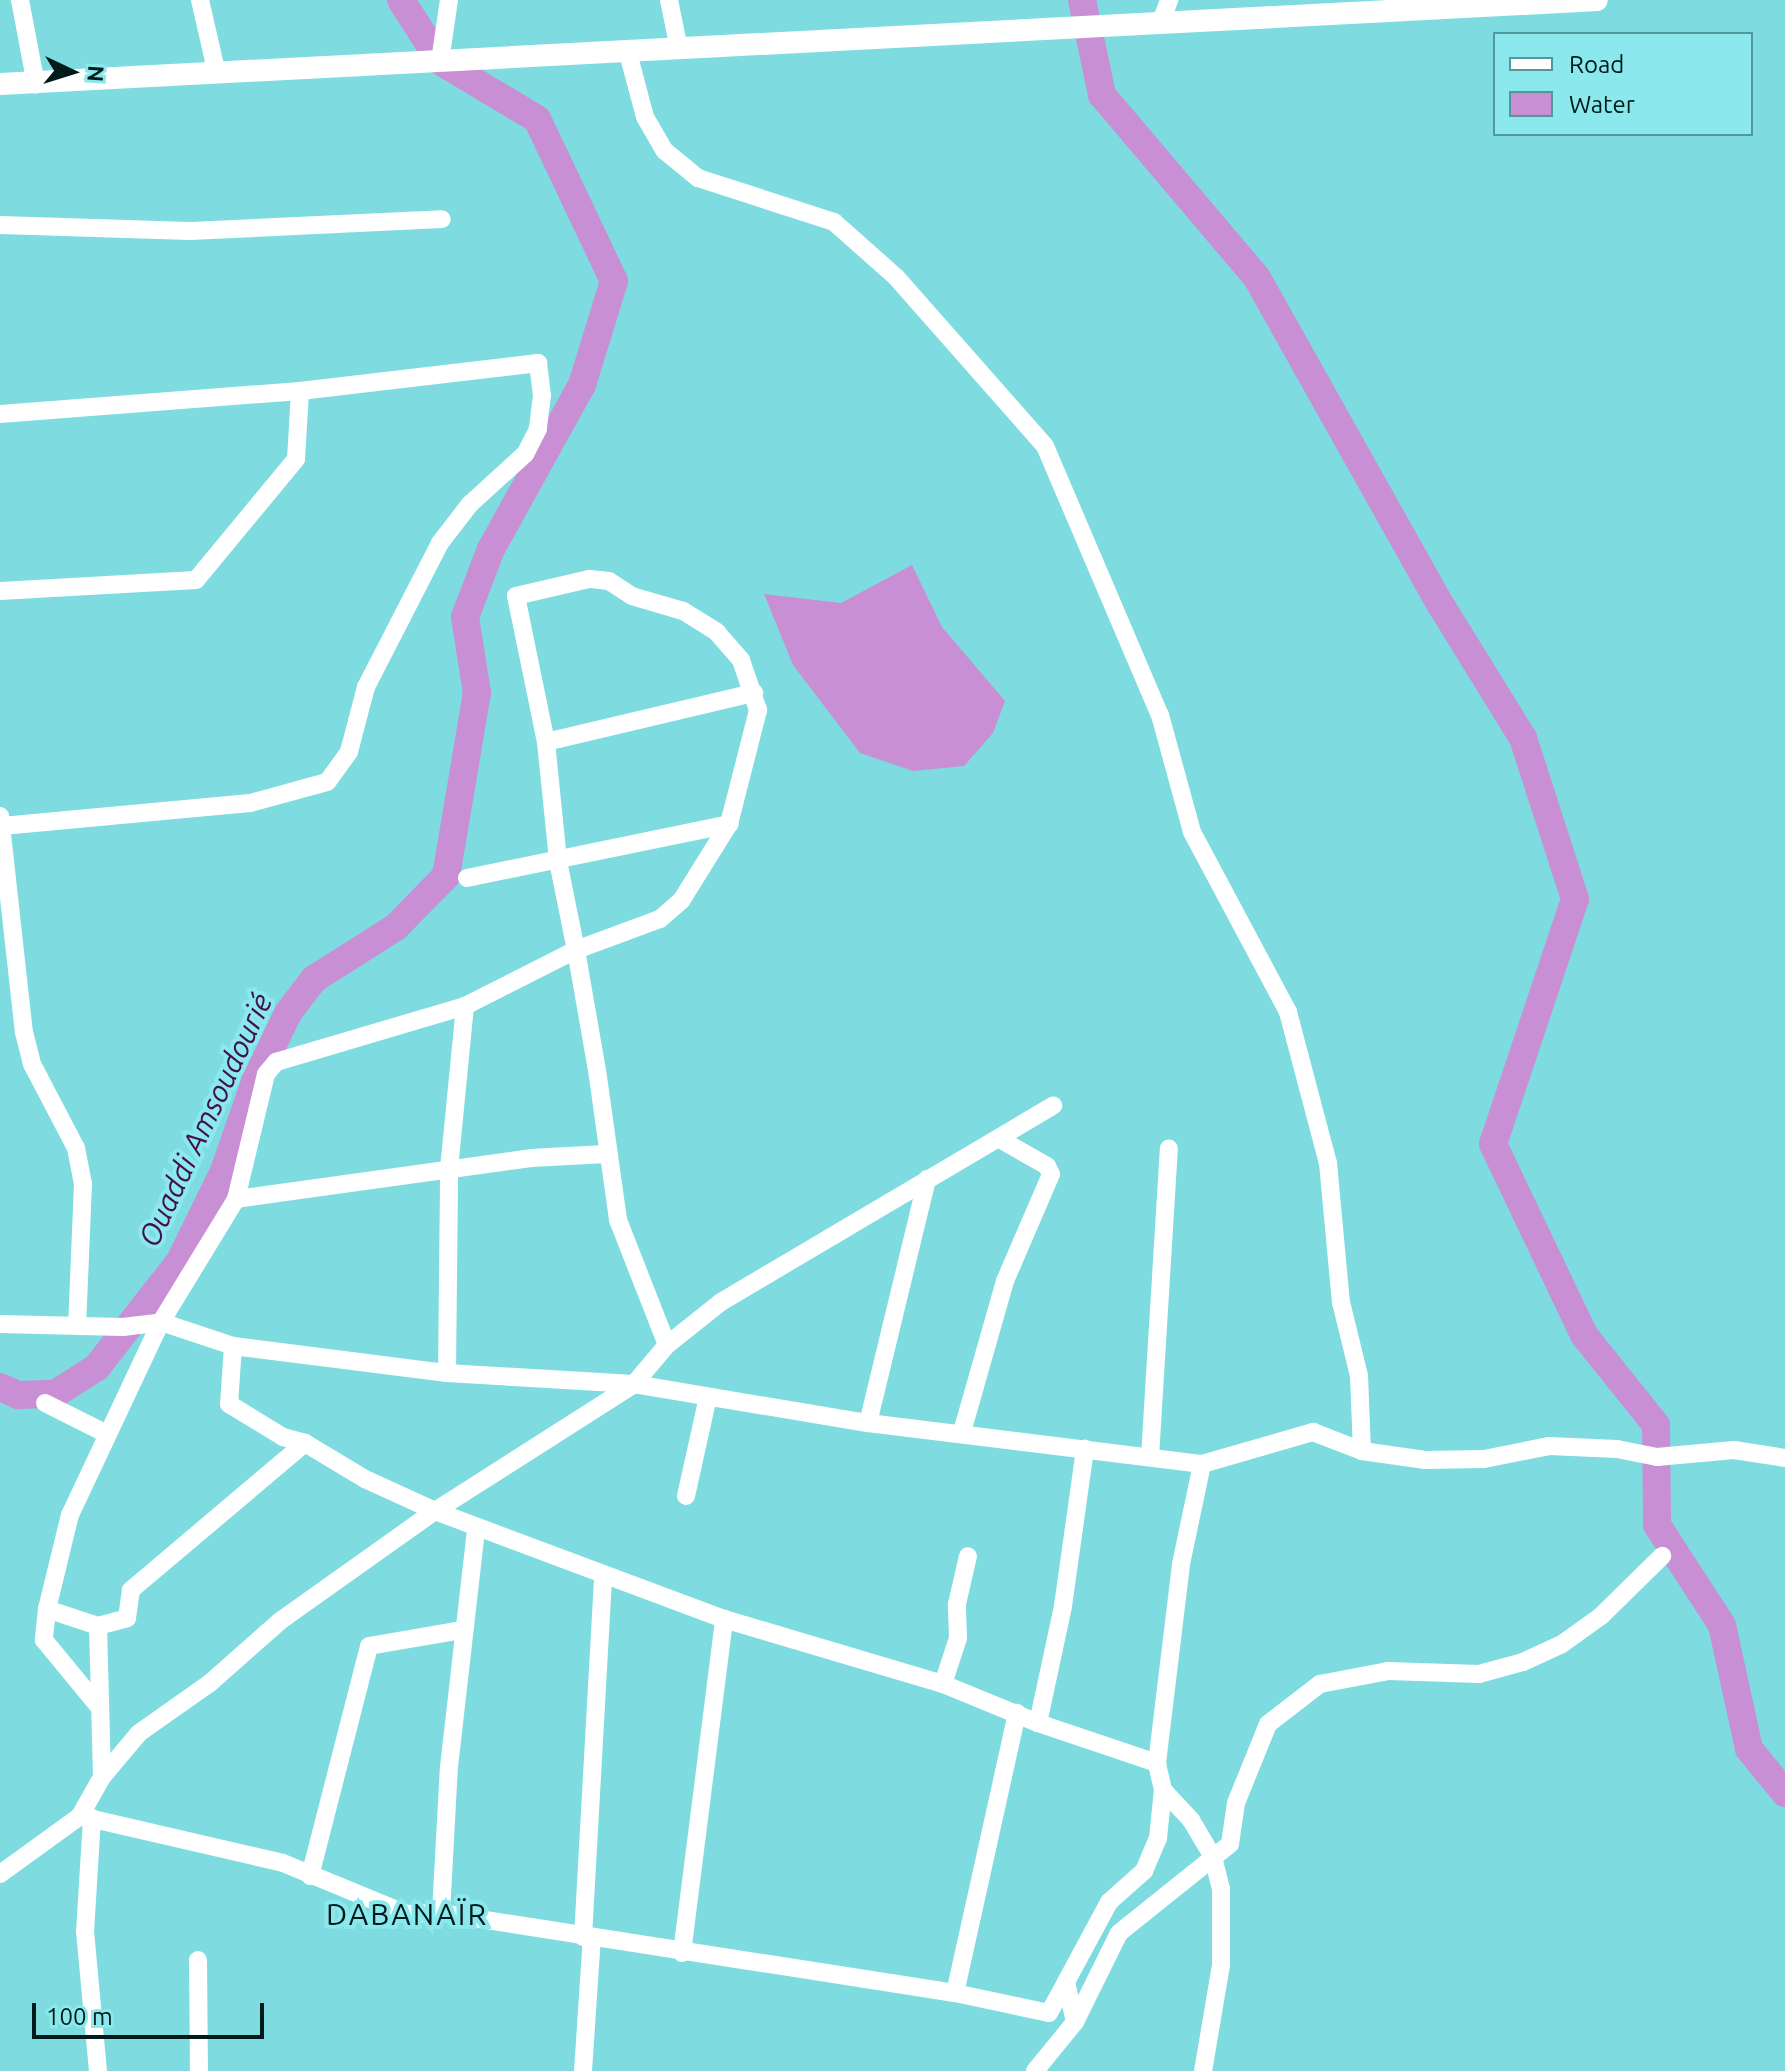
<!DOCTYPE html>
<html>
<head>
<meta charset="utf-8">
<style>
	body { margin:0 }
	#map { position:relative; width:1785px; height:2071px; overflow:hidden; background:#7edce0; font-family:Ubuntu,sans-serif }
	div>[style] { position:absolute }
	.water>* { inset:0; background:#c88fd5 }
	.river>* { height:28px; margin:-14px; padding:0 14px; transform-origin:14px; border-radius:14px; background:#c88fd5 }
	.minor>* { height:18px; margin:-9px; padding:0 9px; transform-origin:9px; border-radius:9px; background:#fff }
	.tertiary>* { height:22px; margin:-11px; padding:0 11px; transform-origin:11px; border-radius:11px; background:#fff }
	span { translate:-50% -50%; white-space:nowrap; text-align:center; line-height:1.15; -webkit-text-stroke:8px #8be9ed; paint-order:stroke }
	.water-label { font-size:30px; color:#430f4e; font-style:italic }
	.neighbourhood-label { font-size:30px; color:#001b1c; letter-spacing:2px }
	.legend { position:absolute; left:1493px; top:32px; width:260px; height:104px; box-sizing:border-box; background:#8be9ed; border:2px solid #539799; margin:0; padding:10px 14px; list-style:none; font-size:24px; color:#001b1c }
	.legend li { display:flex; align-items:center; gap:16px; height:40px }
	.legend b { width:40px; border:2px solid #539799 }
	.north { position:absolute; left:32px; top:32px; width:80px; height:80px; -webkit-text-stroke:6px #8be9ed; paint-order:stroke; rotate:94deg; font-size:22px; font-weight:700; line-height:32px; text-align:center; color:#001b1c }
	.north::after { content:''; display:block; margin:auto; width:28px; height:36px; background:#001b1c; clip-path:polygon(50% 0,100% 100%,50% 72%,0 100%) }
	.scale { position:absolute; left:32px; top:2003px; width:232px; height:36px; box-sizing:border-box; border:4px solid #001b1c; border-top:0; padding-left:10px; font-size:24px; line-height:28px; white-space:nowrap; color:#001b1c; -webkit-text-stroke:6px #8be9ed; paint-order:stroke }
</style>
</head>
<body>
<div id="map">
	<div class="water">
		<div style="clip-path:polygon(912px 565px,942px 627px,1005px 701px,993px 733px,964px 766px,913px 771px,860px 753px,793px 665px,764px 594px,841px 603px)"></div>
	</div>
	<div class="river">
		<div style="left:1082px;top:0;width:97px;rotate:78.1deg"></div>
		<div style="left:1102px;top:95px;width:240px;rotate:49.7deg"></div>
		<div style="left:1257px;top:278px;width:377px;rotate:60.7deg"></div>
		<div style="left:1442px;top:607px;width:154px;rotate:58.3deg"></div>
		<div style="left:1523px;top:738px;width:169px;rotate:72.1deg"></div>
		<div style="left:1575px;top:899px;width:258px;rotate:108.5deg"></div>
		<div style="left:1493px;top:1144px;width:212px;rotate:64.5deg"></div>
		<div style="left:1584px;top:1335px;width:115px;rotate:51.3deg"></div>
		<div style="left:1656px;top:1425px;width:100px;rotate:89.4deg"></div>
		<div style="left:1657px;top:1525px;width:119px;rotate:57deg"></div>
		<div style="left:1722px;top:1625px;width:127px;rotate:77.7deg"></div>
		<div style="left:1749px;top:1749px;width:57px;rotate:50.7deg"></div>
		<div style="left:0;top:1387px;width:20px;rotate:24deg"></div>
		<div style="left:18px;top:1395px;width:37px;rotate:-2deg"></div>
		<div style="left:55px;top:1394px;width:50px;rotate:-32.7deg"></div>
		<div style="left:97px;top:1367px;width:135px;rotate:-51.9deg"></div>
		<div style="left:180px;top:1261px;width:100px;rotate:-63.9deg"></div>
		<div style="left:224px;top:1171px;width:94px;rotate:-70.8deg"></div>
		<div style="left:255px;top:1082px;width:76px;rotate:-64.4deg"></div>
		<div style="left:288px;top:1013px;width:43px;rotate:-52.6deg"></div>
		<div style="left:314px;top:979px;width:97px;rotate:-32.4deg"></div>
		<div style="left:396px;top:927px;width:71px;rotate:-45.6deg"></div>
		<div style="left:446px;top:876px;width:186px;rotate:-80.4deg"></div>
		<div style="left:477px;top:693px;width:77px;rotate:-99deg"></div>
		<div style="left:465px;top:617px;width:73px;rotate:-69.1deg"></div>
		<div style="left:491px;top:549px;width:188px;rotate:-61deg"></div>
		<div style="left:582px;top:385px;width:109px;rotate:-72.9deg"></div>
		<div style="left:614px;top:281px;width:179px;rotate:-115.4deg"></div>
		<div style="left:537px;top:119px;width:113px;rotate:-149.1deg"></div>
		<div style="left:440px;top:61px;width:72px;rotate:-122.6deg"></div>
	</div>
	<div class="minor">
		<div style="left:20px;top:0;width:86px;rotate:79.3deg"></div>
		<div style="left:200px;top:0;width:76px;rotate:77.1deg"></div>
		<div style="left:669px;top:0;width:50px;rotate:78.5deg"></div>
		<div style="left:1160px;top:24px;width:26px;rotate:-69deg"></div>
		<div style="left:628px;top:53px;width:66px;rotate:75.1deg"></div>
		<div style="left:645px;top:117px;width:39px;rotate:60deg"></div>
		<div style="left:665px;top:151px;width:43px;rotate:39.3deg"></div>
		<div style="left:698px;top:178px;width:143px;rotate:17.9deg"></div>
		<div style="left:834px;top:222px;width:83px;rotate:41.6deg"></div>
		<div style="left:896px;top:277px;width:225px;rotate:48.6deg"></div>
		<div style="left:1045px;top:446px;width:293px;rotate:66.9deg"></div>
		<div style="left:1160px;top:715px;width:121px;rotate:74.7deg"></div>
		<div style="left:1192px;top:832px;width:204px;rotate:61.9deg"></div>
		<div style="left:1288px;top:1012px;width:156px;rotate:75.2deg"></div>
		<div style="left:1328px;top:1163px;width:140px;rotate:84.7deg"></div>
		<div style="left:1341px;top:1302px;width:76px;rotate:76.3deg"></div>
		<div style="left:1359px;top:1376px;width:75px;rotate:87.7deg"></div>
		<div style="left:440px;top:61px;width:62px;rotate:-81.6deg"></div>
		<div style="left:0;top:225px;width:190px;rotate:1.8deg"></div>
		<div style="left:190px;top:231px;width:252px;rotate:-2.7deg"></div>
		<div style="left:0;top:414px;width:301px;rotate:-4.4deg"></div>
		<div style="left:300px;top:391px;width:240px;rotate:-6.7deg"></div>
		<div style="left:538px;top:363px;width:32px;rotate:83deg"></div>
		<div style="left:542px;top:395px;width:34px;rotate:97deg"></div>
		<div style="left:538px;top:429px;width:28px;rotate:117deg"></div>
		<div style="left:525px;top:454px;width:74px;rotate:137.7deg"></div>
		<div style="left:470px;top:504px;width:49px;rotate:127.6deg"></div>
		<div style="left:440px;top:543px;width:162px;rotate:117.2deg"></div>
		<div style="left:366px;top:687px;width:67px;rotate:104.7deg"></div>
		<div style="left:349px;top:752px;width:37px;rotate:126deg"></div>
		<div style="left:327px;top:782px;width:80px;rotate:164.7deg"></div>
		<div style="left:250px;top:803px;width:249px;rotate:174.7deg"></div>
		<div style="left:0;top:591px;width:196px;rotate:-3.2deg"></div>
		<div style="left:196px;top:580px;width:157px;rotate:-50.4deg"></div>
		<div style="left:296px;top:459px;width:68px;rotate:-86.6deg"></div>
		<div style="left:546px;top:742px;width:214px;rotate:-13.3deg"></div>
		<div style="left:0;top:816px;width:217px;rotate:83.7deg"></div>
		<div style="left:24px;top:1032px;width:33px;rotate:76deg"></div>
		<div style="left:32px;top:1064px;width:95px;rotate:62.4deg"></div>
		<div style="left:76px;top:1148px;width:37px;rotate:79deg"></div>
		<div style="left:83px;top:1184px;width:142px;rotate:92.4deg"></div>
		<div style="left:467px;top:878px;width:268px;rotate:-11.6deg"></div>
		<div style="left:236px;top:1199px;width:298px;rotate:-7.9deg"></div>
		<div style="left:531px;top:1158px;width:75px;rotate:-3.1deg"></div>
		<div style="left:0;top:1324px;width:123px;rotate:1.4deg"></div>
		<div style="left:123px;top:1327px;width:38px;rotate:-7deg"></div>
		<div style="left:161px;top:1322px;width:76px;rotate:18.4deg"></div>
		<div style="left:233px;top:1346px;width:216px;rotate:7.2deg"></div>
		<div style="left:447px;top:1373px;width:187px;rotate:3.4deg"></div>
		<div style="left:634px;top:1384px;width:237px;rotate:9.5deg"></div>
		<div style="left:868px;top:1423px;width:337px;rotate:7deg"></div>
		<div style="left:1202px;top:1464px;width:116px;rotate:-16.1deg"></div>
		<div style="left:1313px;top:1432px;width:53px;rotate:21.2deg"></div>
		<div style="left:1362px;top:1451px;width:64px;rotate:8.1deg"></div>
		<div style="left:1425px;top:1460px;width:59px;rotate:-1deg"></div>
		<div style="left:1484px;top:1459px;width:66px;rotate:-11.3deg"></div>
		<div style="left:1549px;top:1446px;width:68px;rotate:2.5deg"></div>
		<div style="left:1617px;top:1449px;width:41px;rotate:11.3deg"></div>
		<div style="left:1657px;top:1457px;width:77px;rotate:-5.2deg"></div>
		<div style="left:1734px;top:1450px;width:52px;rotate:8.9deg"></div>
		<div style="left:233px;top:1346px;width:58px;rotate:93.9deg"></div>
		<div style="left:229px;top:1404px;width:63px;rotate:31.4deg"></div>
		<div style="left:283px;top:1437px;width:23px;rotate:15deg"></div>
		<div style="left:305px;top:1443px;width:70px;rotate:31deg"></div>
		<div style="left:365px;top:1479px;width:77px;rotate:24.6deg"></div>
		<div style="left:435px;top:1511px;width:309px;rotate:20.5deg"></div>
		<div style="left:724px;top:1619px;width:228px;rotate:16.5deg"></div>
		<div style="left:943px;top:1684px;width:103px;rotate:22.3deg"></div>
		<div style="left:1038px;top:1723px;width:126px;rotate:18.6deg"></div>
		<div style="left:1157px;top:1763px;width:200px;rotate:-83.1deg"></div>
		<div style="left:1181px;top:1564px;width:102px;rotate:-78.1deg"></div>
		<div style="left:447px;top:1373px;width:204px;rotate:-89.4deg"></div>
		<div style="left:449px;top:1169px;width:164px;rotate:-84.4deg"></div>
		<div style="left:45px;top:1403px;width:69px;rotate:26.6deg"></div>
		<div style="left:868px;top:1423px;width:251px;rotate:-76.4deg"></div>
		<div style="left:962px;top:1432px;width:157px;rotate:-74.1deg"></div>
		<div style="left:1005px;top:1281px;width:116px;rotate:-66.7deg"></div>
		<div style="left:1051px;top:1174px;width:9px;rotate:-117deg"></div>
		<div style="left:1047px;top:1166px;width:56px;rotate:-150.3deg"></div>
		<div style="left:1150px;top:1457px;width:309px;rotate:-86.5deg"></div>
		<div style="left:686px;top:1496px;width:101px;rotate:-77.5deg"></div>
		<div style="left:47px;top:1609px;width:31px;rotate:96deg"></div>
		<div style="left:44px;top:1640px;width:88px;rotate:50.5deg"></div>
		<div style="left:98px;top:1626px;width:54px;rotate:-161.6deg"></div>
		<div style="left:47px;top:1609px;width:97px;rotate:-76.3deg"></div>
		<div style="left:70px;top:1515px;width:213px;rotate:-64.8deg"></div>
		<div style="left:161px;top:1322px;width:144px;rotate:-58.6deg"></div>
		<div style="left:236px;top:1199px;width:129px;rotate:-76.5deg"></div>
		<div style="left:266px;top:1074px;width:16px;rotate:-50deg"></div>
		<div style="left:276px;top:1062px;width:197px;rotate:-16.5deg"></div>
		<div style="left:465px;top:1006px;width:124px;rotate:-26.8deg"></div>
		<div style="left:576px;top:950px;width:90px;rotate:-20.3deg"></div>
		<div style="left:660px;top:919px;width:28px;rotate:-41deg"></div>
		<div style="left:681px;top:901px;width:91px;rotate:-58.1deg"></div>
		<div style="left:729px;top:824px;width:118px;rotate:-75.7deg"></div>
		<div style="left:758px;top:710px;width:53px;rotate:-108.8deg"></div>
		<div style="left:741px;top:660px;width:37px;rotate:-131deg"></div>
		<div style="left:717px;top:632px;width:40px;rotate:-148deg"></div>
		<div style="left:683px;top:611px;width:53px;rotate:-163.6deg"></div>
		<div style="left:632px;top:596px;width:27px;rotate:-147deg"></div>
		<div style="left:609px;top:581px;width:20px;rotate:-174deg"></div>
		<div style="left:589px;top:579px;width:75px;rotate:166.9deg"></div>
		<div style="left:516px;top:596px;width:149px;rotate:78.4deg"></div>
		<div style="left:546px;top:742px;width:120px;rotate:84.2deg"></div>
		<div style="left:558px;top:861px;width:91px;rotate:78.6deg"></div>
		<div style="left:576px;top:950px;width:122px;rotate:80.1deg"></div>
		<div style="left:597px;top:1070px;width:151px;rotate:82deg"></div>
		<div style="left:618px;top:1220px;width:134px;rotate:68.6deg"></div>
		<div style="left:943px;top:1684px;width:48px;rotate:-71.9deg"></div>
		<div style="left:958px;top:1638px;width:34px;rotate:-92deg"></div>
		<div style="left:957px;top:1604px;width:49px;rotate:-77.1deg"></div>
		<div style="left:1038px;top:1723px;width:120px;rotate:-77.9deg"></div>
		<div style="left:1063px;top:1606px;width:159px;rotate:-82deg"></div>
		<div style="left:102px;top:1777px;width:151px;rotate:-91.5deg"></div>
		<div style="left:98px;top:1626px;width:30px;rotate:-15deg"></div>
		<div style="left:127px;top:1618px;width:28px;rotate:-82deg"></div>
		<div style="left:131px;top:1590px;width:228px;rotate:-40.2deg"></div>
		<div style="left:1163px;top:1790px;width:41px;rotate:47deg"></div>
		<div style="left:1191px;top:1820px;width:43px;rotate:59.3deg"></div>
		<div style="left:1213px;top:1857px;width:33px;rotate:76deg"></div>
		<div style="left:1221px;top:1889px;width:76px;rotate:90deg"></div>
		<div style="left:1221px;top:1965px;width:108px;rotate:99.6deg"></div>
		<div style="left:80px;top:1816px;width:45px;rotate:-60.6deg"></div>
		<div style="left:102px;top:1777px;width:57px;rotate:-49.9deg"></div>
		<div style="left:139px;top:1733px;width:87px;rotate:-35.2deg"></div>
		<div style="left:210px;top:1683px;width:94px;rotate:-41.5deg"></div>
		<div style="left:280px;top:1621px;width:190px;rotate:-35.4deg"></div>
		<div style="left:435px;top:1511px;width:236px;rotate:-32.5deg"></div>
		<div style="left:634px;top:1384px;width:51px;rotate:-49.8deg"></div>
		<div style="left:667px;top:1345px;width:69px;rotate:-38.5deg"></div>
		<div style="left:721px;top:1302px;width:386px;rotate:-30.6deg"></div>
		<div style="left:92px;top:1818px;width:113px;rotate:93.5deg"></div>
		<div style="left:85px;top:1931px;width:141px;rotate:84.7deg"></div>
		<div style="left:0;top:1874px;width:99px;rotate:-35.9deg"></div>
		<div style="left:80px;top:1816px;width:208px;rotate:13deg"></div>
		<div style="left:283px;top:1863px;width:134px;rotate:22.4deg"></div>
		<div style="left:407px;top:1914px;width:34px;rotate:-2deg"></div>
		<div style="left:441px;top:1913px;width:520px;rotate:8.85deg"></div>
		<div style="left:955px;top:1993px;width:96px;rotate:12deg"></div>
		<div style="left:1049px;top:2013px;width:35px;rotate:-61deg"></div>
		<div style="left:1066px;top:1982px;width:41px;rotate:77.3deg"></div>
		<div style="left:310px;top:1876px;width:237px;rotate:-75.6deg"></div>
		<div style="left:369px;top:1646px;width:95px;rotate:-9.7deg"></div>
		<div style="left:441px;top:1913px;width:146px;rotate:-86.9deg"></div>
		<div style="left:449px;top:1767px;width:240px;rotate:-83.5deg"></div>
		<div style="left:583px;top:1937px;width:362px;rotate:-86.8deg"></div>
		<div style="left:682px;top:1953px;width:337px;rotate:-82.8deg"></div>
		<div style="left:198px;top:1960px;width:111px;rotate:89.5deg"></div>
		<div style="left:1066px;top:1982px;width:91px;rotate:-61.7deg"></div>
		<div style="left:1109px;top:1902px;width:47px;rotate:-41.5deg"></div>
		<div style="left:1144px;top:1871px;width:36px;rotate:-67deg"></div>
		<div style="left:1158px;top:1838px;width:48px;rotate:-84.1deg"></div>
		<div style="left:1163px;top:1790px;width:28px;rotate:-103deg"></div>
		<div style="left:955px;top:1993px;width:287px;rotate:-77.5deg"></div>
		<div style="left:583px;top:2071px;width:134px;rotate:-86.2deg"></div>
		<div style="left:1035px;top:2071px;width:63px;rotate:-50.8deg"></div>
		<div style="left:1075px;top:2022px;width:99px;rotate:-63.7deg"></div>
		<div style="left:1119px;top:1933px;width:142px;rotate:-38.7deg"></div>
		<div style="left:1230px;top:1844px;width:41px;rotate:-81.7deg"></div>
		<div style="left:1236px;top:1803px;width:85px;rotate:-67.9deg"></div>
		<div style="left:1268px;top:1724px;width:66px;rotate:-37.6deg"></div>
		<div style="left:1320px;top:1684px;width:69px;rotate:-10.8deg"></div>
		<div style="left:1388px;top:1671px;width:91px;rotate:1.9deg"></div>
		<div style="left:1479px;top:1674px;width:46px;rotate:-15.3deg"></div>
		<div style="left:1523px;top:1662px;width:43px;rotate:-24.8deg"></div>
		<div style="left:1562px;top:1644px;width:48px;rotate:-35.7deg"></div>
		<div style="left:1601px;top:1616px;width:86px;rotate:-44.5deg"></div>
	</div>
	<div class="tertiary">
		<div style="left:0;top:84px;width:1599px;rotate:-3.01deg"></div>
	</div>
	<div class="water-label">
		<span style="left:205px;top:1120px;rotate:-65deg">Ouaddi Amsoudourié</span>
	</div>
	<div class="neighbourhood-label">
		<span style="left:407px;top:1914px">DABANAÏR</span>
	</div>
	<ul class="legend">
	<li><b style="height:10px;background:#fff"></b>Road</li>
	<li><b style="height:22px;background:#c88fd5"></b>Water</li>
	</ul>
	<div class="north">N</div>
	<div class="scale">100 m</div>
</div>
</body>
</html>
